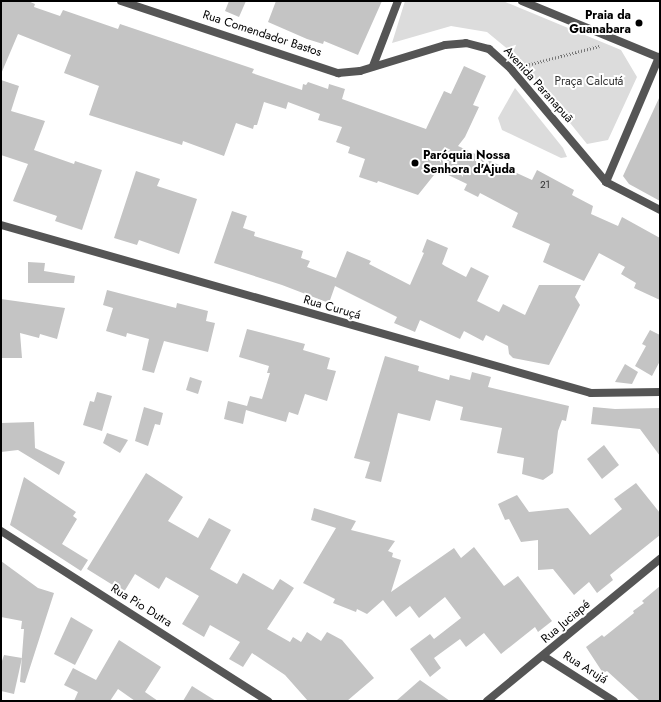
<!DOCTYPE html>
<html>
<head>
<meta charset="utf-8">
<style>
	body { margin:0 }
	#map { position:relative; width:661px; height:702px; overflow:hidden; background:#fff; font-family:Jost,sans-serif }
	div>[style] { position:absolute }
	.green>* { inset:0; background:#dcdcdc }
	.building>* { inset:0; background:#c4c4c4 }
	.path>* { height:2.5px; margin-top:-1.25px; transform-origin:0; background:repeating-linear-gradient(90deg,#777 0 1px,transparent 0 3px) }
	.minor>* { height:8px; margin:-4px; padding:0 4px; transform-origin:4px; border-radius:4px; background:#555 }
	.tertiary>* { height:8px; margin:-4px; padding:0 4px; transform-origin:4px; border-radius:4px; background:#555 }
	.dots>* { width:11px; height:11px; translate:-50% -50%; box-sizing:border-box; border:2px solid #fff; border-radius:50% }
	span { translate:-50% -50%; white-space:nowrap; text-align:center; line-height:1.15; -webkit-text-stroke:4px #fff; paint-order:stroke }
	.number-label { font-size:10px; color:#313131 }
	.number-label span { -webkit-text-stroke-width:0 }
	.poi-label { font-size:12px; color:#000; font-weight:700 }
	.right { translate:-100% -50%; text-align:right }
	.left { translate:0 -50%; text-align:left }
	.street-label { font-size:12px; color:#000 }
	.park-label { font-size:12px; color:#333 }
	.frame { position:absolute; inset:0; border:2px solid #000; pointer-events:none }
</style>
</head>
<body>
<div id="map">
	<div class="green">
		<div style="clip-path:polygon(405px 1px,503px 1px,621px 50px,637px 77px,608px 140px,587px 144px,516px 56px,487px 32px,451px 26px,392px 43px)"></div>
		<div style="clip-path:polygon(515px 88px,563px 148px,567px 157px,561px 158px,502px 130px,498px 118px)"></div>
	</div>
	<div class="building">
		<div style="clip-path:polygon(1px 1px,28px 1px,35px 4px,34px 7px,60px 16px,63px 10px,118px 29px,120px 24px,254px 69px,252px 73px,302px 90px,303px 84px,306px 85px,308px 82px,328px 89px,329px 84px,345px 89px,342px 99px,426px 129px,444px 91px,451px 94px,464px 66px,486px 76px,473px 105px,479px 107px,465px 137px,458px 146px,532px 180px,537px 170px,574px 190px,572px 195px,593px 206px,591px 214px,618px 226px,622px 217px,660px 238px,660px 300px,634px 288px,636px 283px,621px 274px,625px 267px,599px 253px,584px 281px,543px 262px,550px 244px,512px 227px,518px 213px,480px 193px,478px 197px,464px 190px,467px 184px,438px 170px,418px 195px,378px 181px,377px 183px,359px 177px,365px 159px,348px 153px,350px 147px,336px 142px,342px 127px,318px 120px,320px 114px,288px 102px,286px 109px,264px 102px,257px 125px,254px 125px,253px 129px,236px 123px,224px 156px,183px 141px,182px 145px,89px 115px,99px 86px,64px 73px,71px 55px,18px 34px,1px 74px)"></div>
		<div style="clip-path:polygon(229px 1px,246px 1px,239px 17px,225px 11px)"></div>
		<div style="clip-path:polygon(276px 1px,382px 1px,358px 55px,324px 41px,323px 44px,307px 39px,268px 22px)"></div>
		<div style="clip-path:polygon(1px 80px,19px 86px,11px 111px,45px 121px,34px 150px,74px 164px,75px 161px,102px 170px,82px 230px,55px 221px,57px 216px,13px 201px,28px 164px,1px 155px)"></div>
		<div style="clip-path:polygon(660px 96px,660px 201px,629px 184px,623px 176px)"></div>
		<div style="clip-path:polygon(136px 171px,160px 179px,157px 186px,197px 199px,179px 254px,139px 240px,137px 245px,114px 238px)"></div>
		<div style="clip-path:polygon(232px 211px,247px 216px,243px 228px,255px 232px,254px 236px,303px 251px,301px 258px,310px 261px,307px 267px,336px 278px,347px 251px,371px 261px,369px 264px,410px 285px,424px 253px,422px 252px,427px 239px,448px 248px,442px 264px,445px 266px,466px 277px,471px 267px,489px 276px,477px 301px,499px 312px,503px 304px,525px 315px,539px 285px,581px 285px,575px 297px,580px 305px,549px 365px,513px 358px,509px 354px,508px 346px,486px 335px,483px 341px,464px 331px,460px 339px,420px 320px,415px 332px,394px 323px,397px 317px,335px 286px,329px 303px,282px 285px,214px 263px)"></div>
		<div style="clip-path:polygon(28px 262px,45px 263px,44px 271px,75px 276px,74px 283px,28px 283px)"></div>
		<div style="clip-path:polygon(107px 290px,176px 308px,177px 303px,208px 311px,206px 321px,215px 323px,208px 352px,164px 341px,154px 373px,142px 370px,149px 339px,127px 333px,126px 337px,106px 331px,113px 308px,103px 305px)"></div>
		<div style="clip-path:polygon(1px 299px,65px 308px,57px 339px,40px 334px,39px 338px,20px 333px,22px 358px,1px 358px)"></div>
		<div style="clip-path:polygon(247px 329px,305px 344px,303px 350px,330px 358px,327px 369px,336px 371px,327px 401px,305px 394px,298px 415px,289px 412px,286px 422px,246px 410px,243px 424px,224px 419px,228px 401px,247px 406px,250px 396px,262px 399px,270px 373px,267px 373px,269px 366px,239px 357px)"></div>
		<div style="clip-path:polygon(650px 330px,660px 335px,660px 361px,652px 376px,635px 366px,646px 346px,642px 344px)"></div>
		<div style="clip-path:polygon(385px 356px,419px 366px,418px 371px,449px 380px,450px 375px,470px 380px,472px 372px,491px 377px,488px 387px,569px 406px,566px 421px,562px 420px,558px 431px,553px 473px,543px 480px,522px 474px,524px 458px,497px 453px,502px 428px,460px 420px,463px 407px,436px 400px,430px 421px,398px 413px,381px 482px,365px 478px,370px 462px,354px 458px)"></div>
		<div style="clip-path:polygon(625px 364px,638px 372px,632px 384px,615px 382px)"></div>
		<div style="clip-path:polygon(190px 377px,202px 381px,198px 394px,186px 390px)"></div>
		<div style="clip-path:polygon(97px 392px,112px 396px,102px 431px,83px 425px,90px 401px,94px 402px)"></div>
		<div style="clip-path:polygon(144px 407px,163px 413px,160px 425px,155px 424px,148px 446px,135px 441px)"></div>
		<div style="clip-path:polygon(593px 407px,615px 409px,660px 408px,660px 456px,640px 429px,591px 424px)"></div>
		<div style="clip-path:polygon(34px 422px,35px 448px,65px 462px,59px 475px,18px 450px,1px 452px,1px 423px)"></div>
		<div style="clip-path:polygon(107px 433px,128px 440px,120px 453px,103px 443px)"></div>
		<div style="clip-path:polygon(604px 445px,619px 465px,602px 479px,587px 459px)"></div>
		<div style="clip-path:polygon(146px 473px,183px 497px,168px 521px,198px 538px,209px 518px,231px 530px,210px 569px,237px 584px,243px 573px,273px 590px,280px 579px,294px 588px,267px 629px,290px 642px,293px 637px,301px 642px,307px 632px,321px 641px,327px 632px,342px 640px,374px 678px,347px 701px,308px 701px,285px 675px,252px 653px,243px 667px,229px 659px,240px 642px,210px 625px,204px 637px,182px 624px,199px 596px,166px 577px,159px 589px,135px 574px,124px 592px,87px 569px)"></div>
		<div style="clip-path:polygon(24px 477px,76px 512px,73px 516px,77px 519px,62px 544px,88px 560px,81px 571px,10px 525px)"></div>
		<div style="clip-path:polygon(636px 483px,660px 513px,660px 535px,610px 575px,613px 580px,597px 593px,589px 582px,574px 595px,553px 569px,538px 570px,538px 540px,521px 542px,509px 519px,505px 520px,498px 504px,517px 495px,529px 512px,568px 508px,590px 535px,622px 509px,614px 499px)"></div>
		<div style="clip-path:polygon(314px 508px,356px 521px,351px 530px,395px 541px,388px 551px,393px 553px,392px 557px,401px 560px,391px 592px,454px 548px,461px 558px,474px 547px,504px 586px,518px 576px,552px 621px,538px 632px,535px 627px,501px 654px,484px 633px,466px 647px,460px 639px,434px 658px,441px 668px,430px 677px,410px 649px,430px 634px,434px 639px,461px 618px,445px 597px,419px 618px,410px 606px,396px 617px,383px 600px,367px 614px,357px 609px,356px 612px,333px 603px,335px 599px,303px 583px,336px 528px,311px 520px)"></div>
		<div style="clip-path:polygon(1px 561px,38px 588px,54px 593px,25px 683px,20px 682px,24px 629px,21px 629px,22px 621px,1px 617px)"></div>
		<div style="clip-path:polygon(660px 586px,660px 701px,640px 701px,607px 671px,603px 673px,586px 647px,602px 635px,604px 637px,634px 613px,633px 611px,644px 603px,642px 601px)"></div>
		<div style="clip-path:polygon(71px 617px,93px 630px,75px 665px,54px 654px)"></div>
		<div style="clip-path:polygon(119px 640px,161px 667px,145px 692px,158px 701px,135px 701px,118px 689px,110px 701px,74px 701px,78px 692px,64px 685px,73px 668px,96px 680px)"></div>
		<div style="clip-path:polygon(4px 655px,22px 658px,14px 694px,1px 691px,1px 664px)"></div>
		<div style="clip-path:polygon(420px 680px,450px 701px,396px 701px)"></div>
		<div style="clip-path:polygon(192px 686px,216px 701px,183px 701px)"></div>
	</div>
	<div class="path">
		<div style="left:523px;top:66px;width:79px;rotate:-14.7deg"></div>
	</div>
	<div class="minor">
		<div style="left:373px;top:66px;width:70px;rotate:-69deg"></div>
		<div style="left:606px;top:182px;width:136px;rotate:-67deg"></div>
		<div style="left:1px;top:225px;width:613px;rotate:15.89deg"></div>
		<div style="left:591px;top:393px;width:69px;rotate:-0.8deg"></div>
		<div style="left:1px;top:531px;width:317px;rotate:32.5deg"></div>
		<div style="left:543px;top:656px;width:84px;rotate:32.4deg"></div>
		<div style="left:487px;top:701px;width:224px;rotate:-39.4deg"></div>
	</div>
	<div class="tertiary">
		<div style="left:121px;top:1px;width:229px;rotate:18.4deg"></div>
		<div style="left:338px;top:73px;width:22px;rotate:-5deg"></div>
		<div style="left:360px;top:71px;width:89px;rotate:-17deg"></div>
		<div style="left:445px;top:45px;width:21px;rotate:-5deg"></div>
		<div style="left:466px;top:43px;width:24px;rotate:15deg"></div>
		<div style="left:489px;top:49px;width:30px;rotate:42deg"></div>
		<div style="left:511px;top:69px;width:148px;rotate:49.9deg"></div>
		<div style="left:606px;top:182px;width:61px;rotate:27.4deg"></div>
		<div style="left:522px;top:1px;width:149px;rotate:22.4deg"></div>
	</div>
	<div class="dots">
		<div style="left:639px;top:23px;background:#000"></div>
		<div style="left:415px;top:163px;background:#000"></div>
	</div>
	<div class="number-label">
		<span style="left:545px;top:185px">21</span>
	</div>
	<div class="poi-label">
		<span class="right" style="left:631px;top:23px">Praia da<br>Guanabara</span>
		<span class="left" style="left:423px;top:163px">Paróquia Nossa<br>Senhora d'Ajuda</span>
	</div>
	<div class="street-label">
		<span style="left:262px;top:34px;rotate:18deg">Rua Comendador Bastos</span>
		<span style="left:538px;top:85px;rotate:48deg">Avenida Paranapuã</span>
		<span style="left:332px;top:308px;rotate:16deg">Rua Curuçá</span>
		<span style="left:141px;top:606px;rotate:32deg">Rua Pio Dutra</span>
		<span style="left:566px;top:622px;rotate:-40deg">Rua Juciapé</span>
		<span style="left:585px;top:668px;rotate:32deg">Rua Arujá</span>
	</div>
	<div class="park-label">
		<span style="left:589px;top:82px">Praça Calcutá</span>
	</div>
	<div class="frame"></div>
</div>
</body>
</html>
